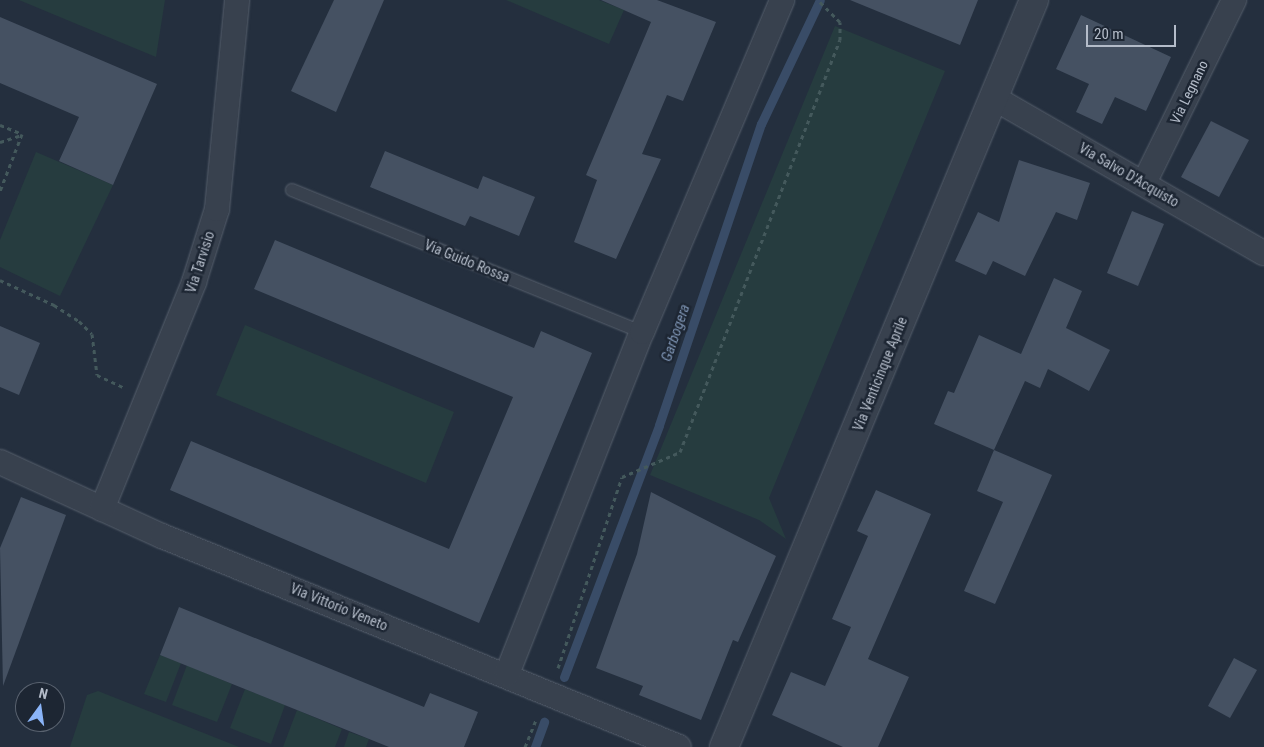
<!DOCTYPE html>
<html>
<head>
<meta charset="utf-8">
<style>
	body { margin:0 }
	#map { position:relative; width:1264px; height:747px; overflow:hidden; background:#242f3e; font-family:"Roboto Condensed",sans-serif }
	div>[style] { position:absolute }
	.green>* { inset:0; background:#263c3f }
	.stream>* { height:9px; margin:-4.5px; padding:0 4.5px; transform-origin:4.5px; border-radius:4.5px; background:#394c67 }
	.building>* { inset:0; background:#455162 }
	.path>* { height:3px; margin-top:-1.5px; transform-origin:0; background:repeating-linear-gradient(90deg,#44595c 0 4px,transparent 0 8px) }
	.roads { filter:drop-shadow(0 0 1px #565f6c) drop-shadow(0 0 1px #565f6c) }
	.service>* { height:12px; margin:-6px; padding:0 6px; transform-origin:6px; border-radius:6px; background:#38414e }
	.minor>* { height:24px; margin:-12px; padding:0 12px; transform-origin:12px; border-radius:12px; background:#38414e }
	.tertiary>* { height:28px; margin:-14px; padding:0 14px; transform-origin:14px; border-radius:14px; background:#38414e }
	span { translate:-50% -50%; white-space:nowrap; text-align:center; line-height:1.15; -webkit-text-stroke:5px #1d2633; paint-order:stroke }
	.street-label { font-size:14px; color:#b4bcc9 }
	.water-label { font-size:15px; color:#7c92b1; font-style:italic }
	.north { position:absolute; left:15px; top:682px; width:50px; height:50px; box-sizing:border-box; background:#1d2633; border:1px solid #59626f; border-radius:50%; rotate:14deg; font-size:14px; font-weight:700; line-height:20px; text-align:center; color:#b4bcc9 }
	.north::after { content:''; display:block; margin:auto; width:18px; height:22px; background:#8ab4f8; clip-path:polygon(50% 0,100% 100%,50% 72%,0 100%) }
	.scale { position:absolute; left:1086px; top:25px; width:90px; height:22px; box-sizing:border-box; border:2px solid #b4bcc9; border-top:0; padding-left:6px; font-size:15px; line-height:18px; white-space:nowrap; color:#b4bcc9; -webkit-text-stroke:4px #1d2633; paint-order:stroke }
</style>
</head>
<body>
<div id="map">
	<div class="green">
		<div style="clip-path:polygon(19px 0,165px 0,156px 57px)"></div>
		<div style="clip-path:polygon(506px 0,599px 0,624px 10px,609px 44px)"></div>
		<div style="clip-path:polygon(835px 26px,945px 71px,769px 498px,786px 539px,759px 520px,650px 475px)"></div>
		<div style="clip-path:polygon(36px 152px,113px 185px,60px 296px,0 267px,0 240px)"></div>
		<div style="clip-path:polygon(245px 325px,454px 412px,426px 483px,216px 395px)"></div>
		<div style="clip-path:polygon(160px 655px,181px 663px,166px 702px,144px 694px)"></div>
		<div style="clip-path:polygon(187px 665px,232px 684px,217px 722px,172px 705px)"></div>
		<div style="clip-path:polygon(245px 689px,285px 705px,271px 744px,230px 728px)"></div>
		<div style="clip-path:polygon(98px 691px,239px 747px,70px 747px,87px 695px)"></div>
		<div style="clip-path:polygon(297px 710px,342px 729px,335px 747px,283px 747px)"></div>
		<div style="clip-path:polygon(349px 732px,369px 739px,366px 747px,344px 747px)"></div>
	</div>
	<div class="stream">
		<div style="left:564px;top:677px;width:269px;rotate:-69.3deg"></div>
		<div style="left:659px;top:425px;width:318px;rotate:-71.3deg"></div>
		<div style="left:761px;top:124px;width:137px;rotate:-64.6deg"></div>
		<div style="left:535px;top:747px;width:27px;rotate:-70deg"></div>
	</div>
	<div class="building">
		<div style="clip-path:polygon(334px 0,384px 0,336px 112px,291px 91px)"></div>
		<div style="clip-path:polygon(601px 0,657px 0,716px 22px,683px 101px,667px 95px,642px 154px,661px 159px,616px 259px,574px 242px,597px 180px,586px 175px,651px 22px)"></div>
		<div style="clip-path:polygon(850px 0,978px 0,960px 45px)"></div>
		<div style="clip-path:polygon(1081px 15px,1171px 57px,1146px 111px,1115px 97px,1102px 124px,1076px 112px,1089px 84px,1056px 69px)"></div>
		<div style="clip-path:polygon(0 17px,157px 84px,113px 185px,59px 161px,79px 117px,0 83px)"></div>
		<div style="clip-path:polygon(1211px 121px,1249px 140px,1219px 197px,1181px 177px)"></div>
		<div style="clip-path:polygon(385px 151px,478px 189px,483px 176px,535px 197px,519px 236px,470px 216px,465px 226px,370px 187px)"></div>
		<div style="clip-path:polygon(1019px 160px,1090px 183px,1077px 220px,1056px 212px,1025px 276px,993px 261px,986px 275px,955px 261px,978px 212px,999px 222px)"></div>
		<div style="clip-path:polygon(1132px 211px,1164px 224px,1138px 286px,1107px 273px)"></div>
		<div style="clip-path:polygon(275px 240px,534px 348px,541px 331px,592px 353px,479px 623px,170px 490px,191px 441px,449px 549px,513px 397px,254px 289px)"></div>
		<div style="clip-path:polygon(1054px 278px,1082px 291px,1066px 328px,1110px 350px,1089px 391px,1048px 369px,1040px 388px,1025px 381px,994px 450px,934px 424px,948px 391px,954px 393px,979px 335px,1021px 354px)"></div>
		<div style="clip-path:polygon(0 326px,40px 343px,19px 395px,0 387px)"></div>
		<div style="clip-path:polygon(994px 450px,1052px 475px,995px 604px,964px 591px,1003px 502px,977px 491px)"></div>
		<div style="clip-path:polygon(876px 490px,931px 514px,868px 659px,909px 677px,878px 747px,843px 747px,772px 715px,791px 672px,825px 686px,851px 627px,832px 619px,868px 536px,857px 531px)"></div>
		<div style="clip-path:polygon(651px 492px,776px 556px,738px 642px,733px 640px,701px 720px,639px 695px,643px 686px,596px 668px,637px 554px)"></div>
		<div style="clip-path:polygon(21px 497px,66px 515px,3px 686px,0 548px)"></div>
		<div style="clip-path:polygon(179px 607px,424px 707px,430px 693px,478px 712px,464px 747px,389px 747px,160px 655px)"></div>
		<div style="clip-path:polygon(1234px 658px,1257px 670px,1230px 718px,1208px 706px)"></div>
	</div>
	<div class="path">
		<div style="left:0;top:125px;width:24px;rotate:22deg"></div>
		<div style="left:22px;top:134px;width:61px;rotate:111.1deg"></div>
		<div style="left:0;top:142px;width:22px;rotate:-18deg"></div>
		<div style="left:0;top:280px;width:60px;rotate:24.8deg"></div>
		<div style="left:54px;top:305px;width:30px;rotate:33deg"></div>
		<div style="left:79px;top:321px;width:18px;rotate:45deg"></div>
		<div style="left:92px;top:334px;width:41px;rotate:83deg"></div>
		<div style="left:97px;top:375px;width:29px;rotate:25deg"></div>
		<div style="left:558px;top:668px;width:201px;rotate:-71.5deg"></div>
		<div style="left:622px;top:477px;width:63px;rotate:-23.3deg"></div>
		<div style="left:680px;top:452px;width:442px;rotate:-68.8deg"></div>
		<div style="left:840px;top:40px;width:18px;rotate:-90deg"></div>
		<div style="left:840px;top:22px;width:31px;rotate:-135deg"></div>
		<div style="left:525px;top:747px;width:31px;rotate:-68deg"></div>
	</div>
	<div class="roads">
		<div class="service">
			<div style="left:292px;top:190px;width:378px;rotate:22.1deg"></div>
		</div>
		<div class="minor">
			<div style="left:994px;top:98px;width:311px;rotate:29.9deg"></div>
			<div style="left:1144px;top:183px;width:204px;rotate:-63.8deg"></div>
			<div style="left:0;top:462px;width:178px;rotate:24.6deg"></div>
			<div style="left:162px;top:536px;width:558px;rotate:22.2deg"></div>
			<div style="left:102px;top:509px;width:245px;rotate:-67.9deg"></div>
			<div style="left:194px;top:282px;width:77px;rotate:-72.5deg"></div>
			<div style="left:217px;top:209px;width:210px;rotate:-84.5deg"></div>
			<div style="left:507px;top:674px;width:368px;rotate:-68.5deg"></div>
			<div style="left:642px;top:332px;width:360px;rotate:-67.1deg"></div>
		</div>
		<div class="tertiary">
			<div style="left:724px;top:747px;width:809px;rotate:-67.46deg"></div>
		</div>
	</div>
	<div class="street-label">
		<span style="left:1189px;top:92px;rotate:-64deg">Via Legnano</span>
		<span style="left:1129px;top:175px;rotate:30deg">Via Salvo D'Acquisto</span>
		<span style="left:467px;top:261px;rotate:22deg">Via Guido Rossa</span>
		<span style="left:200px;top:262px;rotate:-72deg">Via Tarvisio</span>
		<span style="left:880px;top:374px;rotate:-68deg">Via Venticinque Aprile</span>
		<span style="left:339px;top:607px;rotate:22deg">Via Vittorio Veneto</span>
	</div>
	<div class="water-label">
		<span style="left:676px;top:333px;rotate:-71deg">Garbogera</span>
	</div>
	<div class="north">N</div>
	<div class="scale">20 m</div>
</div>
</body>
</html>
